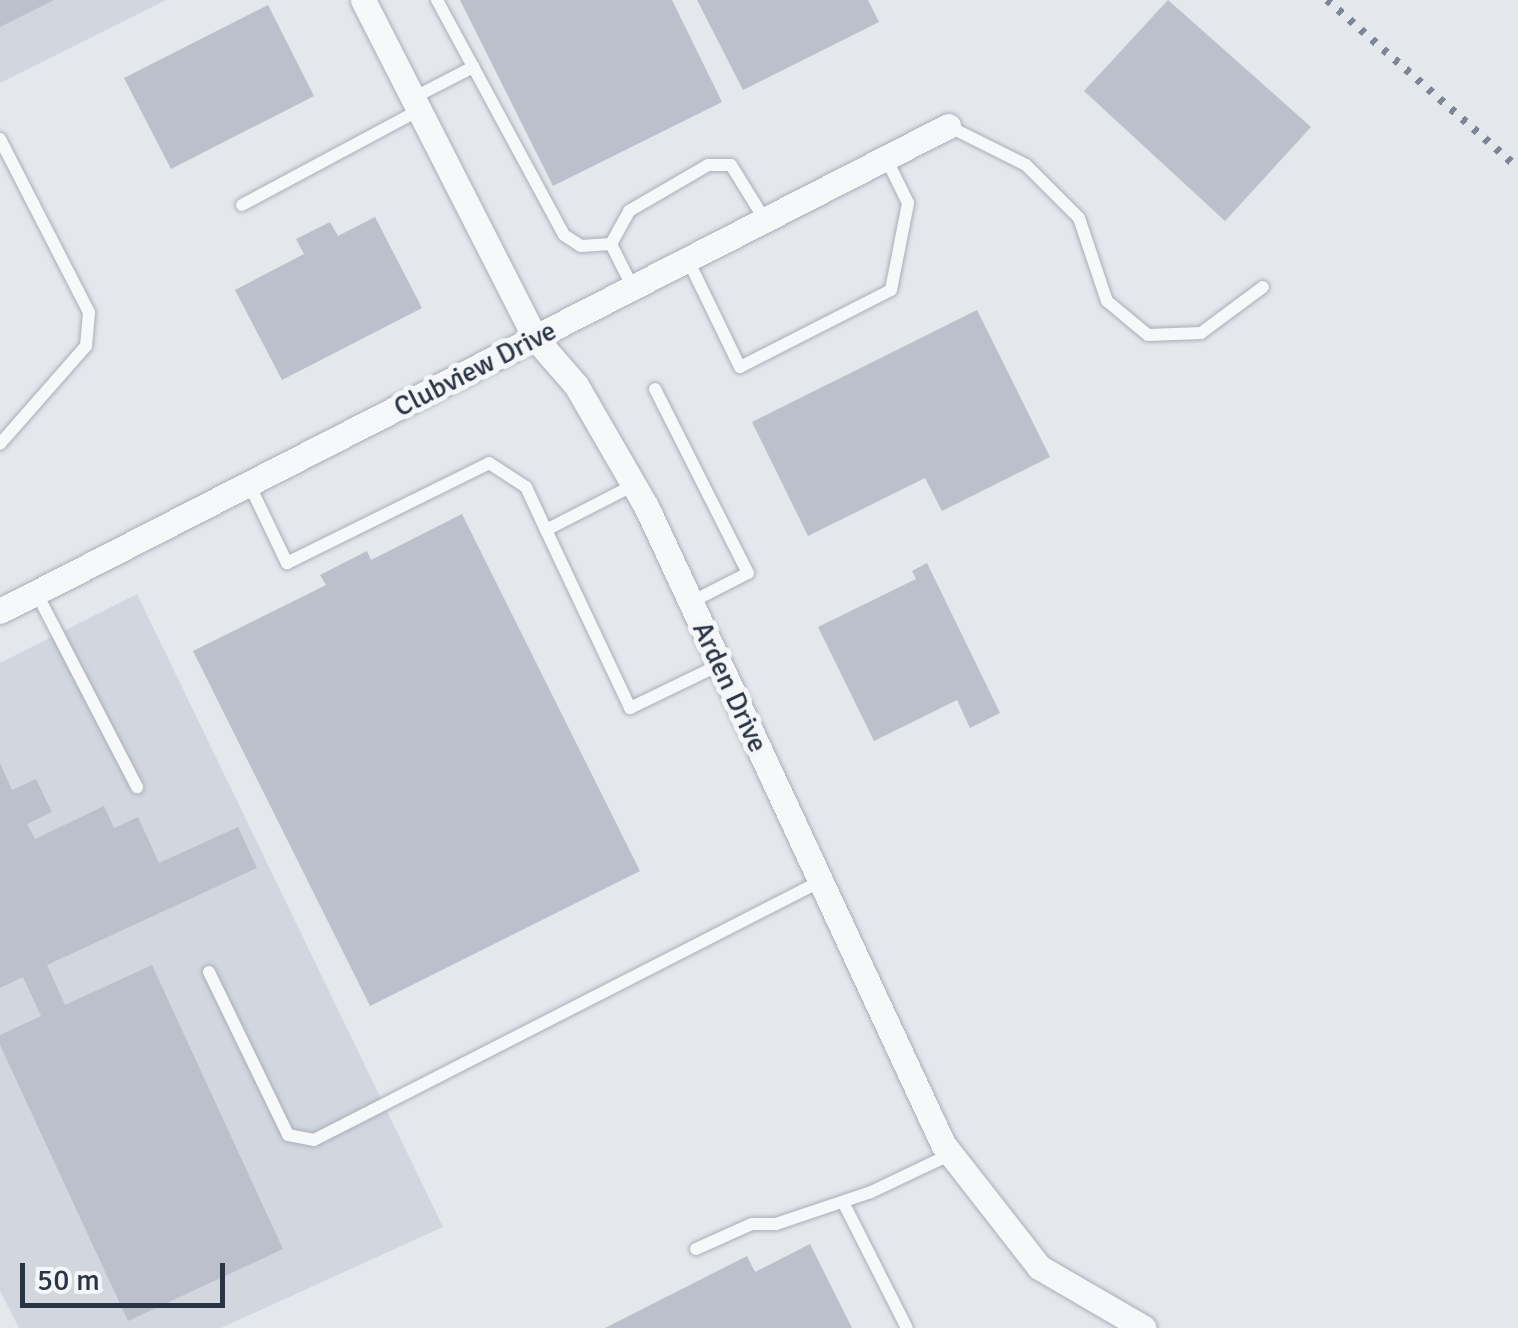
<!DOCTYPE html>
<html>
<head>
<meta charset="utf-8">
<style>
	body { margin:0 }
	#map { position:relative; width:1518px; height:1328px; overflow:hidden; background:#e4e7ec; font-family:Signika,sans-serif }
	div>[style] { position:absolute }
	.built>* { inset:0; background:#d2d6de }
	.building>* { inset:0; background:#bbc0ca }
	.roads { filter:drop-shadow(0 0 2px #a9aeb7) drop-shadow(0 0 2px #a9aeb7) }
	.service>* { height:12px; margin:-6px; padding:0 6px; transform-origin:6px; border-radius:6px; background:#f7f8fa }
	.minor>* { height:25px; margin:-12.5px; padding:0 12.5px; transform-origin:12.5px; border-radius:12.5px; background:#f7f8fa }
	.rail>* { height:8px; margin-top:-4px; transform-origin:0; background:repeating-linear-gradient(90deg,#7d8696 0 5px,transparent 0 15px) }
	span { translate:-50% -50%; white-space:nowrap; text-align:center; line-height:1.15; -webkit-text-stroke:10px #f4f6f9; paint-order:stroke }
	.street-label { font-size:28px; color:#2b3445 }
	.scale { position:absolute; left:20px; top:1263px; width:205px; height:45px; box-sizing:border-box; border:5px solid #2b3445; border-top:0; padding-left:12px; font-size:30px; line-height:35px; white-space:nowrap; color:#2b3445; -webkit-text-stroke:8px #f4f6f9; paint-order:stroke }
</style>
</head>
<body>
<div id="map">
	<div class="built">
		<div style="clip-path:polygon(0 0,166px 0,0 83px)"></div>
		<div style="clip-path:polygon(137px 594px,443px 1227px,221px 1328px,19px 1328px,0 1291px,0 663px)"></div>
	</div>
	<div class="building">
		<div style="clip-path:polygon(0 0,54px 0,0 27px)"></div>
		<div style="clip-path:polygon(460px 0,672px 0,722px 102px,553px 186px)"></div>
		<div style="clip-path:polygon(697px 0,868px 0,879px 22px,743px 90px)"></div>
		<div style="clip-path:polygon(1168px 0,1311px 127px,1225px 221px,1084px 91px)"></div>
		<div style="clip-path:polygon(268px 5px,314px 96px,171px 169px,124px 78px)"></div>
		<div style="clip-path:polygon(375px 217px,422px 308px,282px 380px,235px 290px,304px 254px,296px 239px,330px 222px,338px 236px)"></div>
		<div style="clip-path:polygon(977px 310px,1050px 457px,942px 511px,925px 478px,808px 536px,752px 422px)"></div>
		<div style="clip-path:polygon(462px 514px,640px 871px,370px 1006px,193px 651px,326px 585px,320px 575px,367px 551px,371px 560px)"></div>
		<div style="clip-path:polygon(927px 563px,1000px 713px,970px 728px,957px 700px,874px 741px,818px 627px,916px 579px,912px 571px)"></div>
		<div style="clip-path:polygon(0 763px,12px 790px,36px 779px,52px 812px,27px 824px,35px 839px,104px 806px,114px 828px,138px 817px,159px 863px,238px 827px,257px 868px,47px 965px,65px 1005px,152px 965px,283px 1249px,128px 1321px,0 1045px,0 1035px,41px 1016px,23px 977px,0 988px)"></div>
		<div style="clip-path:polygon(810px 1244px,852px 1328px,605px 1328px,747px 1256px,755px 1272px)"></div>
	</div>
	<div class="roads">
		<div class="service">
			<div style="left:437px;top:0;width:267px;rotate:61.6deg"></div>
			<div style="left:564px;top:235px;width:20px;rotate:33deg"></div>
			<div style="left:581px;top:246px;width:30px;rotate:-4deg"></div>
			<div style="left:413px;top:98px;width:68px;rotate:-27.3deg"></div>
			<div style="left:948px;top:126px;width:87px;rotate:26.6deg"></div>
			<div style="left:1026px;top:165px;width:75px;rotate:45deg"></div>
			<div style="left:1079px;top:218px;width:88px;rotate:71.4deg"></div>
			<div style="left:1107px;top:301px;width:53px;rotate:39.7deg"></div>
			<div style="left:1148px;top:335px;width:53px;rotate:-2.2deg"></div>
			<div style="left:1201px;top:333px;width:77px;rotate:-36.6deg"></div>
			<div style="left:0;top:139px;width:195px;rotate:62.8deg"></div>
			<div style="left:89px;top:312px;width:34px;rotate:95deg"></div>
			<div style="left:86px;top:346px;width:130px;rotate:131.3deg"></div>
			<div style="left:242px;top:205px;width:201px;rotate:-28.2deg"></div>
			<div style="left:688px;top:260px;width:119px;rotate:64.1deg"></div>
			<div style="left:740px;top:367px;width:169px;rotate:-27deg"></div>
			<div style="left:891px;top:290px;width:89px;rotate:-78.9deg"></div>
			<div style="left:908px;top:203px;width:50px;rotate:-116.1deg"></div>
			<div style="left:633px;top:288px;width:49px;rotate:-116.6deg"></div>
			<div style="left:611px;top:244px;width:38px;rotate:-61deg"></div>
			<div style="left:629px;top:211px;width:91px;rotate:-30.2deg"></div>
			<div style="left:708px;top:165px;width:23px"></div>
			<div style="left:731px;top:165px;width:65px;rotate:58.3deg"></div>
			<div style="left:655px;top:389px;width:206px;rotate:63.2deg"></div>
			<div style="left:748px;top:573px;width:64px;rotate:153deg"></div>
			<div style="left:249px;top:484px;width:88px;rotate:64.3deg"></div>
			<div style="left:287px;top:563px;width:225px;rotate:-26.3deg"></div>
			<div style="left:489px;top:463px;width:44px;rotate:33deg"></div>
			<div style="left:526px;top:487px;width:47px;rotate:65.1deg"></div>
			<div style="left:546px;top:530px;width:99px;rotate:-27.1deg"></div>
			<div style="left:546px;top:530px;width:197px;rotate:64.7deg"></div>
			<div style="left:630px;top:708px;width:99px;rotate:-25.8deg"></div>
			<div style="left:36px;top:592px;width:220px;rotate:62.6deg"></div>
			<div style="left:209px;top:972px;width:181px;rotate:64.1deg"></div>
			<div style="left:288px;top:1135px;width:26px;rotate:11deg"></div>
			<div style="left:314px;top:1140px;width:569px;rotate:-27.06deg"></div>
			<div style="left:843px;top:1202px;width:141px;rotate:63.1deg"></div>
			<div style="left:696px;top:1249px;width:61px;rotate:-24.1deg"></div>
			<div style="left:752px;top:1224px;width:24px"></div>
			<div style="left:776px;top:1224px;width:100px;rotate:-18.6deg"></div>
			<div style="left:871px;top:1192px;width:89px;rotate:-25.4deg"></div>
		</div>
		<div class="minor">
			<div style="left:363px;top:0;width:379px;rotate:63deg"></div>
			<div style="left:535px;top:338px;width:62px;rotate:48.9deg"></div>
			<div style="left:576px;top:385px;width:140px;rotate:60deg"></div>
			<div style="left:646px;top:506px;width:704px;rotate:65.04deg"></div>
			<div style="left:943px;top:1144px;width:156px;rotate:52deg"></div>
			<div style="left:1039px;top:1267px;width:121px;rotate:30.2deg"></div>
			<div style="left:0;top:611px;width:1065px;rotate:-27.09deg"></div>
		</div>
	</div>
	<div class="rail">
		<div style="left:1327px;top:0;width:254px;rotate:41.3deg"></div>
	</div>
	<div class="street-label">
		<span style="left:475px;top:369px;rotate:-27deg">Clubview Drive</span>
		<span style="left:730px;top:687px;rotate:65deg">Arden Drive</span>
	</div>
	<div class="scale">50 m</div>
</div>
</body>
</html>
